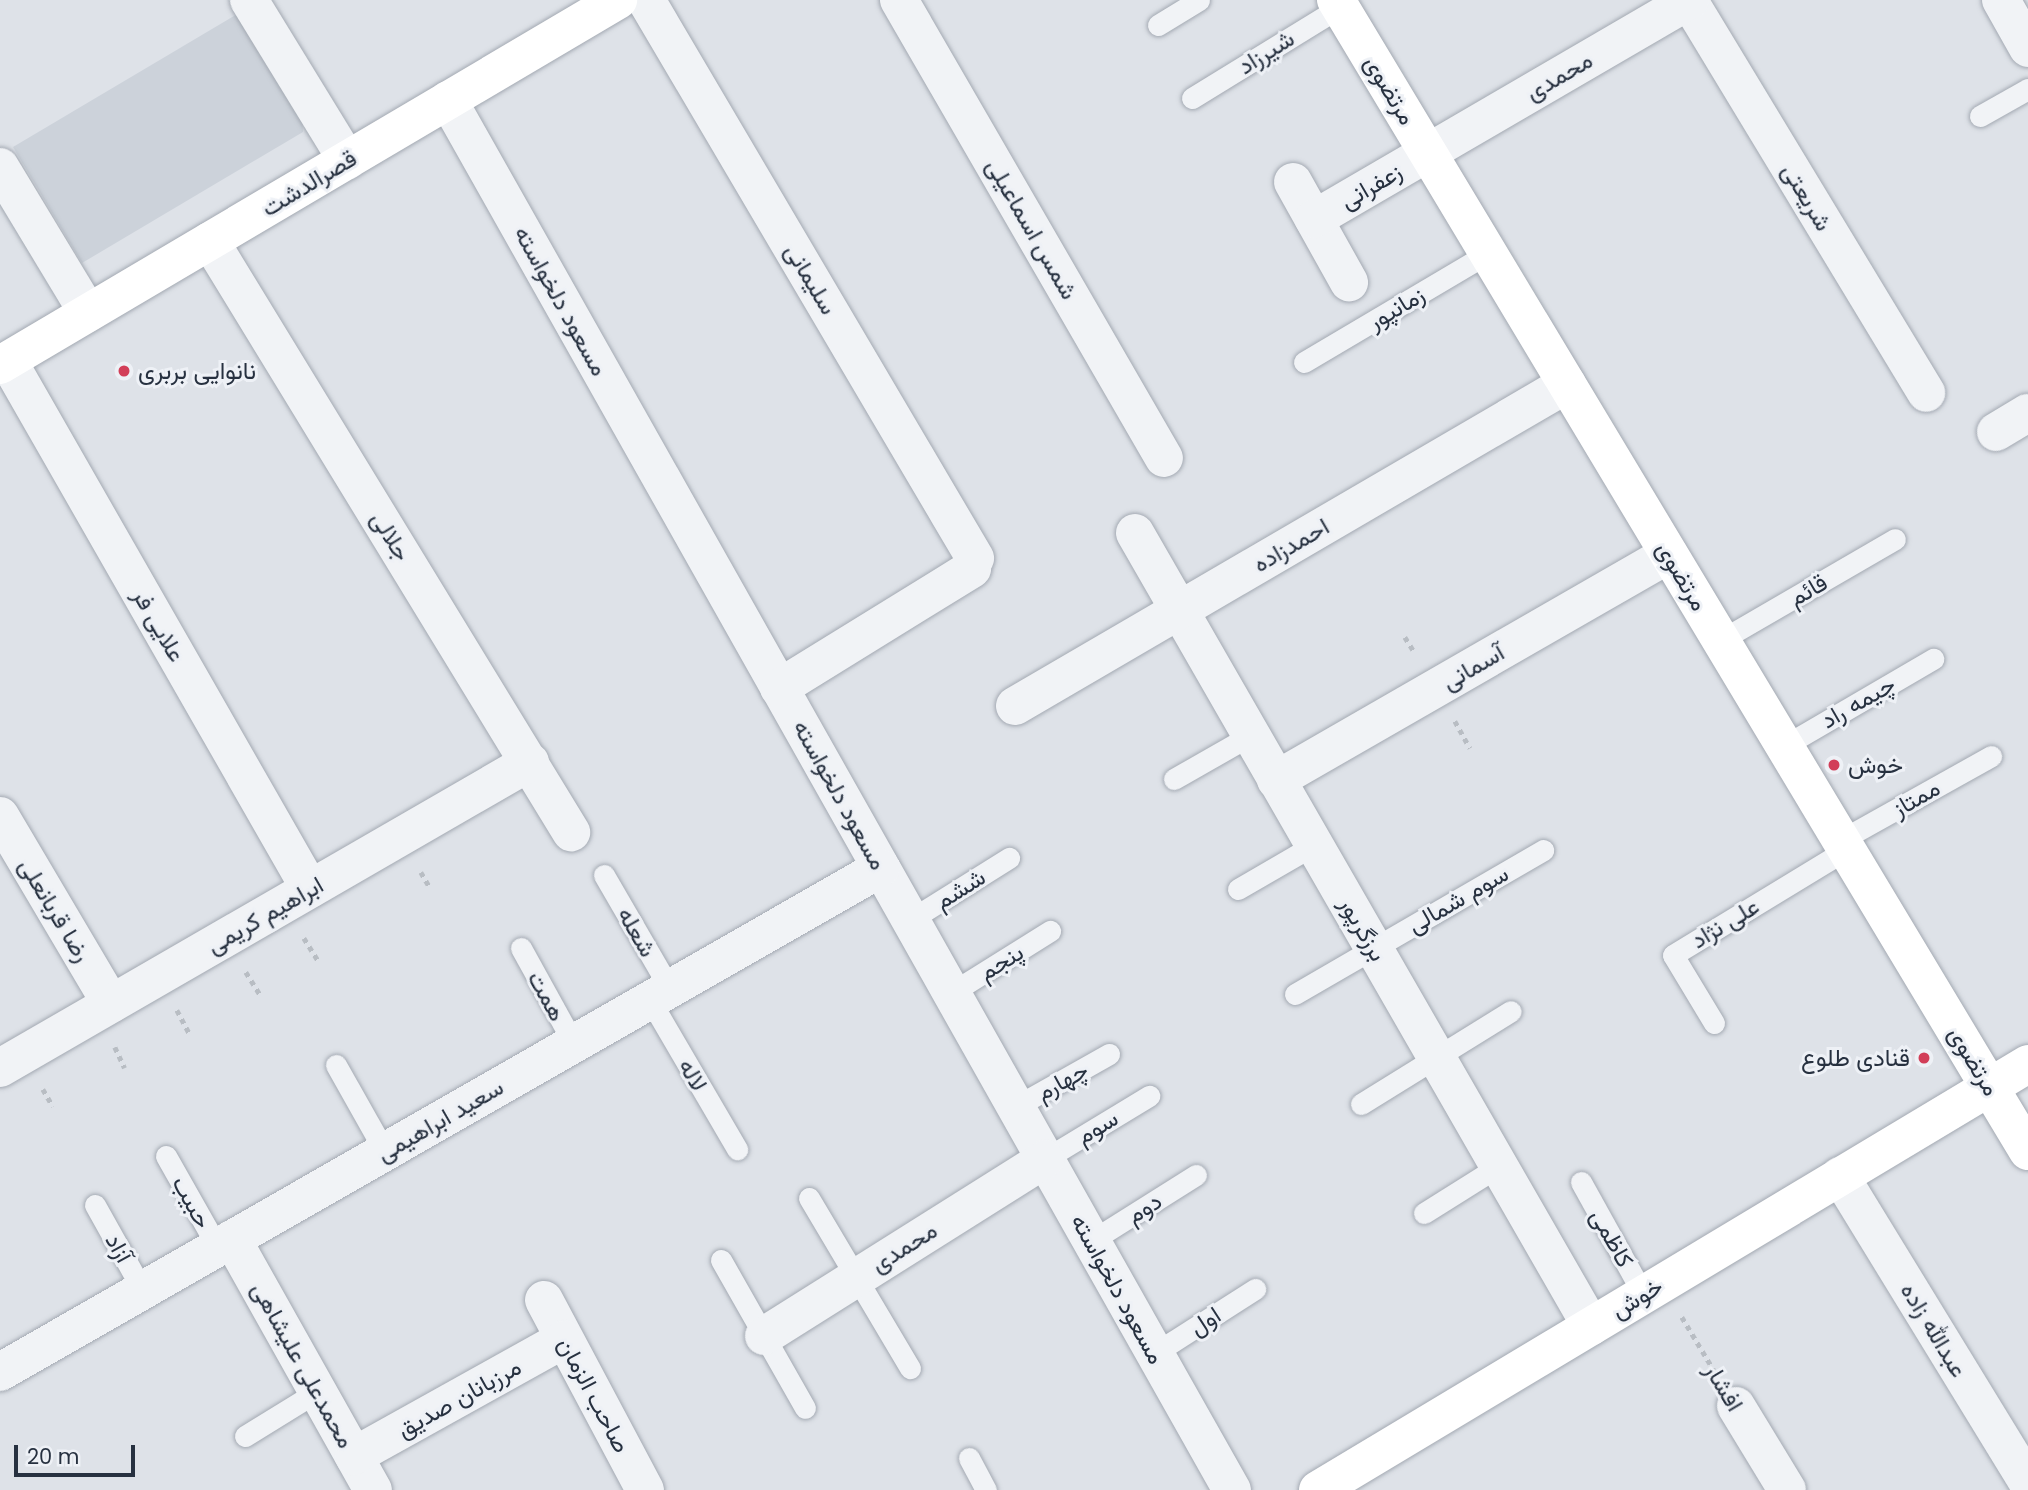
<!DOCTYPE html>
<html>
<head>
<meta charset="utf-8">
<style>
	body { margin:0 }
	#map { position:relative; width:2028px; height:1490px; overflow:hidden; background:#dee2e8; font-family:Poppins,Vazirmatn,sans-serif }
	div>[style] { position:absolute }
	.built>* { inset:0; background:#ccd2da }
	.path>* { height:4.5px; margin-top:-2.25px; transform-origin:0; background:repeating-linear-gradient(90deg,#b8bdc3 0 5px,transparent 0 10px) }
	.roads { filter:drop-shadow(0 0 2px #a3a9b2) drop-shadow(0 0 2px #a3a9b2) }
	.lane>* { height:21px; margin:-10.5px; padding:0 10.5px; transform-origin:10.5px; border-radius:10.5px; background:#f1f3f6 }
	.street>* { height:38px; margin:-19px; padding:0 19px; transform-origin:19px; border-radius:19px; background:#f1f3f6 }
	.secondary>* { height:38px; margin:-19px; padding:0 19px; transform-origin:19px; border-radius:19px; background:#fff }
	.dots>* { width:19px; height:19px; translate:-50% -50%; box-sizing:border-box; border:4px solid #eef1f6; border-radius:50% }
	span { translate:-50% -50%; white-space:nowrap; text-align:center; line-height:1.15; -webkit-text-stroke:6px #eef1f6; paint-order:stroke }
	.street-label { font-size:24px; color:#273140 }
	.poi-label { font-size:24px; color:#273140 }
	.left { translate:0 -50%; text-align:left }
	.right { translate:-100% -50%; text-align:right }
	.scale { position:absolute; left:14px; top:1445px; width:121px; height:32px; box-sizing:border-box; border:4px solid #273140; border-top:0; padding-left:9px; font-size:21px; line-height:24px; white-space:nowrap; color:#273140; -webkit-text-stroke:5px #eef1f6; paint-order:stroke }
</style>
</head>
<body>
<div id="map">
	<div class="built">
		<div style="clip-path:polygon(239px 13px,302px 119px,303px 132px,82px 263px,13px 147px)"></div>
	</div>
	<div class="path">
		<div style="left:1405px;top:637px;width:19px;rotate:58deg"></div>
		<div style="left:1455px;top:721px;width:31px;rotate:61deg"></div>
		<div style="left:421px;top:872px;width:16px;rotate:60deg"></div>
		<div style="left:304px;top:938px;width:26px;rotate:58deg"></div>
		<div style="left:246px;top:972px;width:28px;rotate:58deg"></div>
		<div style="left:177px;top:1010px;width:27px;rotate:62deg"></div>
		<div style="left:115px;top:1047px;width:23px;rotate:65deg"></div>
		<div style="left:43px;top:1089px;width:20px;rotate:60deg"></div>
		<div style="left:1682px;top:1317px;width:64px;rotate:59deg"></div>
	</div>
	<div class="roads">
		<div class="lane">
			<div style="left:1158px;top:25px;width:48px;rotate:-31.4deg"></div>
			<div style="left:1192px;top:98px;width:174px;rotate:-31.6deg"></div>
			<div style="left:1980px;top:116px;width:55px;rotate:-29.4deg"></div>
			<div style="left:1304px;top:362px;width:214px;rotate:-30.6deg"></div>
			<div style="left:1721px;top:640px;width:201px;rotate:-30.1deg"></div>
			<div style="left:1784px;top:746px;width:173px;rotate:-30.3deg"></div>
			<div style="left:1174px;top:779px;width:89px;rotate:-29.7deg"></div>
			<div style="left:1841px;top:840px;width:172px;rotate:-29.2deg"></div>
			<div style="left:604px;top:875px;width:132px;rotate:59.9deg"></div>
			<div style="left:1238px;top:889px;width:88px;rotate:-30.1deg"></div>
			<div style="left:910px;top:920px;width:117px;rotate:-32.1deg"></div>
			<div style="left:521px;top:948px;width:110px;rotate:61.1deg"></div>
			<div style="left:951px;top:993px;width:117px;rotate:-32.1deg"></div>
			<div style="left:1295px;top:994px;width:287px;rotate:-30.1deg"></div>
			<div style="left:650px;top:1000px;width:173px;rotate:59.7deg"></div>
			<div style="left:1714px;top:1023px;width:79px;rotate:-121.1deg"></div>
			<div style="left:1673px;top:955px;width:202px;rotate:-31.3deg"></div>
			<div style="left:336px;top:1065px;width:100px;rotate:60.6deg"></div>
			<div style="left:1361px;top:1104px;width:176px;rotate:-31.8deg"></div>
			<div style="left:1015px;top:1107px;width:108px;rotate:-29.4deg"></div>
			<div style="left:166px;top:1156px;width:106px;rotate:60.5deg"></div>
			<div style="left:1045px;top:1159px;width:122px;rotate:-31.2deg"></div>
			<div style="left:1581px;top:1182px;width:128px;rotate:61deg"></div>
			<div style="left:809px;top:1198px;width:198px;rotate:59.3deg"></div>
			<div style="left:95px;top:1205px;width:98px;rotate:60.8deg"></div>
			<div style="left:1424px;top:1213px;width:89px;rotate:-32.1deg"></div>
			<div style="left:1091px;top:1241px;width:124px;rotate:-32.2deg"></div>
			<div style="left:721px;top:1260px;width:170px;rotate:60.4deg"></div>
			<div style="left:1155px;top:1353px;width:119px;rotate:-32.6deg"></div>
			<div style="left:245px;top:1436px;width:86px;rotate:-31.7deg"></div>
			<div style="left:969px;top:1458px;width:36px;rotate:62deg"></div>
		</div>
		<div class="street">
			<div style="left:249px;top:0;width:188px;rotate:58.5deg"></div>
			<div style="left:646px;top:0;width:648px;rotate:59.48deg"></div>
			<div style="left:899px;top:0;width:529px;rotate:59.95deg"></div>
			<div style="left:2001px;top:0;width:55px;rotate:60.6deg"></div>
			<div style="left:1689px;top:1px;width:458px;rotate:58.8deg"></div>
			<div style="left:448px;top:100px;width:1596px;rotate:60.58deg"></div>
			<div style="left:0;top:167px;width:170px;rotate:58.9deg"></div>
			<div style="left:1293px;top:182px;width:115px;rotate:60.8deg"></div>
			<div style="left:1314px;top:219px;width:435px;rotate:-30.2deg"></div>
			<div style="left:210px;top:241px;width:693px;rotate:58.58deg"></div>
			<div style="left:8px;top:361px;width:608px;rotate:60.23deg"></div>
			<div style="left:1996px;top:432px;width:37px;rotate:-31deg"></div>
			<div style="left:1135px;top:533px;width:915px;rotate:60.1deg"></div>
			<div style="left:779px;top:688px;width:227px;rotate:-31.7deg"></div>
			<div style="left:1015px;top:706px;width:639px;rotate:-30.26deg"></div>
			<div style="left:1276px;top:780px;width:453px;rotate:-29.9deg"></div>
			<div style="left:0;top:816px;width:218px;rotate:59.4deg"></div>
			<div style="left:0;top:1068px;width:612px;rotate:-30deg"></div>
			<div style="left:1840px;top:1176px;width:360px;rotate:58.5deg"></div>
			<div style="left:232px;top:1239px;width:288px;rotate:60.7deg"></div>
			<div style="left:544px;top:1300px;width:215px;rotate:62deg"></div>
			<div style="left:764px;top:1336px;width:332px;rotate:-32.2deg"></div>
			<div style="left:0;top:1372px;width:1015px;rotate:-29.77deg"></div>
			<div style="left:1736px;top:1406px;width:98px;rotate:58.7deg"></div>
			<div style="left:354px;top:1456px;width:240px;rotate:-29.1deg"></div>
		</div>
		<div class="secondary">
			<div style="left:1336px;top:0;width:1343px;rotate:58.99deg"></div>
			<div style="left:0;top:365px;width:718px;rotate:-30.57deg"></div>
			<div style="left:1318px;top:1490px;width:828px;rotate:-30.96deg"></div>
		</div>
	</div>
	<div class="dots">
		<div style="left:124px;top:371px;background:#d23e58"></div>
		<div style="left:1834px;top:765px;background:#d23e58"></div>
		<div style="left:1924px;top:1058px;background:#d23e58"></div>
	</div>
	<div class="street-label">
		<span style="left:1266px;top:52px;rotate:-32deg">شیرزاد</span>
		<span style="left:1559px;top:76px;rotate:-30deg">محمدی</span>
		<span style="left:1390px;top:90px;rotate:59deg">مرتضوی</span>
		<span style="left:309px;top:183px;rotate:-31deg">قصرالدشت</span>
		<span style="left:1371px;top:186px;rotate:-30deg">زعفرانی</span>
		<span style="left:1807px;top:197px;rotate:59deg">شریعتی</span>
		<span style="left:1032px;top:229px;rotate:60deg">شمس اسماعیلی</span>
		<span style="left:811px;top:279px;rotate:59deg">سلیمانی</span>
		<span style="left:561px;top:301px;rotate:61deg">مسعود دلخواسته</span>
		<span style="left:1396px;top:308px;rotate:-31deg">زمانپور</span>
		<span style="left:391px;top:536px;rotate:58deg">جلالی</span>
		<span style="left:1291px;top:545px;rotate:-30deg">احمدزاده</span>
		<span style="left:1682px;top:576px;rotate:59deg">مرتضوی</span>
		<span style="left:1808px;top:590px;rotate:-30deg">قائم</span>
		<span style="left:159px;top:625px;rotate:60deg">علایی فر</span>
		<span style="left:1473px;top:667px;rotate:-30deg">آسمانی</span>
		<span style="left:1858px;top:702px;rotate:-30deg">چیمه راد</span>
		<span style="left:840px;top:795px;rotate:61deg">مسعود دلخواسته</span>
		<span style="left:1916px;top:798px;rotate:-30deg">ممتاز</span>
		<span style="left:960px;top:889px;rotate:-32deg">ششم</span>
		<span style="left:1458px;top:899px;rotate:-30deg">سوم شمالی</span>
		<span style="left:55px;top:910px;rotate:59deg">رضا قربانعلی</span>
		<span style="left:265px;top:915px;rotate:-30deg">ابراهیم کریمی</span>
		<span style="left:1725px;top:923px;rotate:-31deg">علی نژاد</span>
		<span style="left:1363px;top:929px;rotate:60deg">برزگرپور</span>
		<span style="left:637px;top:932px;rotate:60deg">شعله</span>
		<span style="left:1001px;top:962px;rotate:-32deg">پنجم</span>
		<span style="left:547px;top:996px;rotate:61deg">همت</span>
		<span style="left:1974px;top:1061px;rotate:59deg">مرتضوی</span>
		<span style="left:693px;top:1075px;rotate:60deg">لاله</span>
		<span style="left:1062px;top:1081px;rotate:-29deg">چهارم</span>
		<span style="left:440px;top:1120px;rotate:-30deg">سعید ابراهیمی</span>
		<span style="left:1097px;top:1127px;rotate:-31deg">سوم</span>
		<span style="left:192px;top:1202px;rotate:61deg">حبیب</span>
		<span style="left:1144px;top:1208px;rotate:-32deg">دوم</span>
		<span style="left:1612px;top:1238px;rotate:61deg">کاظمی</span>
		<span style="left:904px;top:1247px;rotate:-32deg">محمدی</span>
		<span style="left:119px;top:1248px;rotate:61deg">آزاد</span>
		<span style="left:1118px;top:1289px;rotate:61deg">مسعود دلخواسته</span>
		<span style="left:1637px;top:1298px;rotate:-31deg">خوش</span>
		<span style="left:1205px;top:1321px;rotate:-33deg">اول</span>
		<span style="left:1934px;top:1330px;rotate:59deg">عبدالله زاده</span>
		<span style="left:303px;top:1365px;rotate:61deg">محمدعلی علیشاهی</span>
		<span style="left:1724px;top:1387px;rotate:59deg">افشار</span>
		<span style="left:594px;top:1395px;rotate:62deg">صاحب الزمان</span>
		<span style="left:459px;top:1398px;rotate:-29deg">مرزبانان صدیق</span>
	</div>
	<div class="poi-label">
		<span class="left" style="left:138px;top:371px">نانوایی بربری</span>
		<span class="left" style="left:1848px;top:765px">خوش</span>
		<span class="right" style="left:1910px;top:1058px">قنادی طلوع</span>
	</div>
	<div class="scale">20 m</div>
</div>
</body>
</html>
